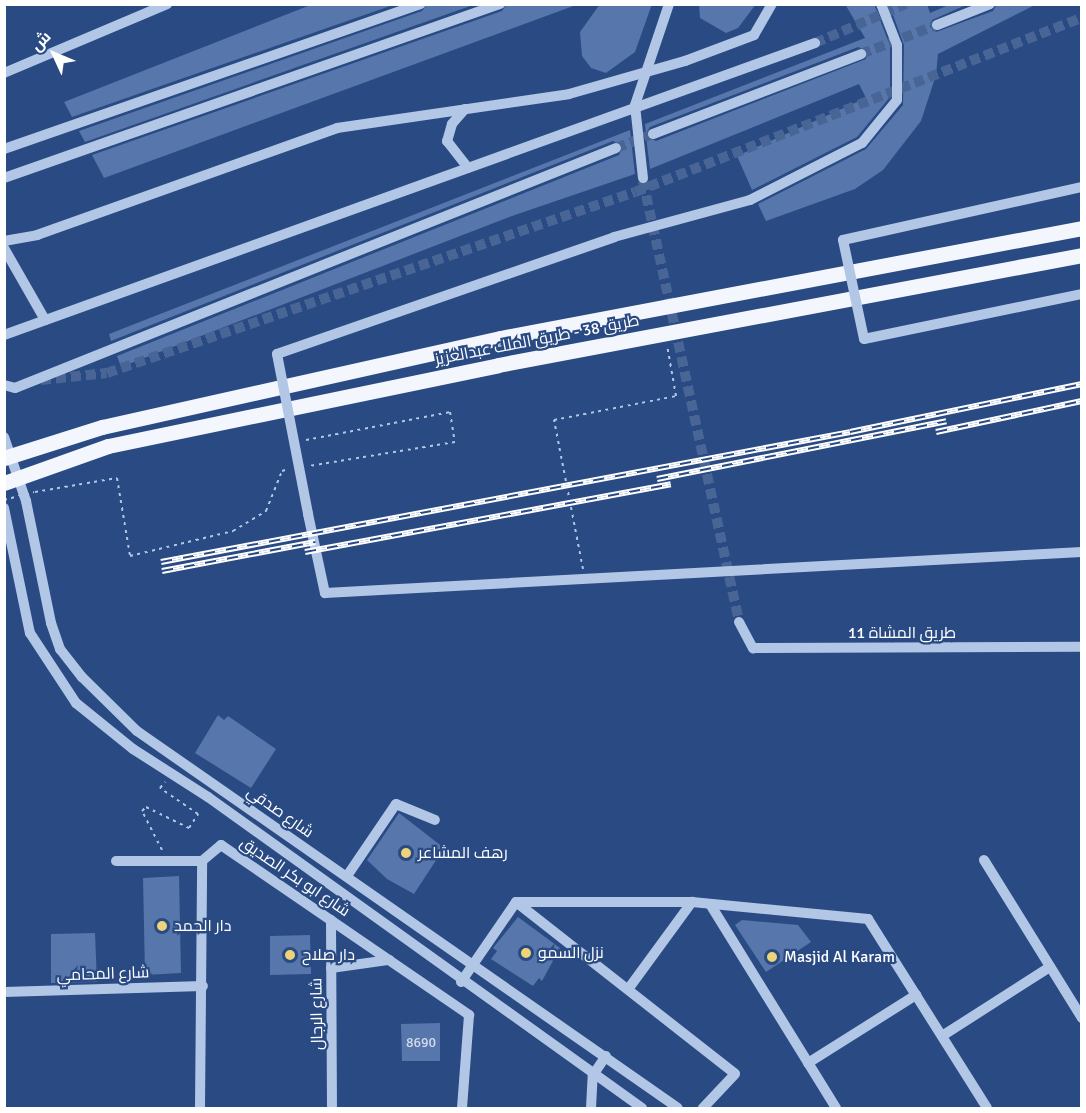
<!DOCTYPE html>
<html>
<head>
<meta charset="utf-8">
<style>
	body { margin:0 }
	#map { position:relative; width:1086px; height:1113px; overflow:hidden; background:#294a83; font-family:Signika,Cairo,sans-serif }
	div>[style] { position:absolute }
	.building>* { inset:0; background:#5676ac }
	.minor-tunnel>* { height:10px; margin-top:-5px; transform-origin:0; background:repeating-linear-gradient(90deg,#496596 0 10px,transparent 0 15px) }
	.path>* { height:2px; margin-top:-1px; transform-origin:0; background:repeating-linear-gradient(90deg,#b2c6e6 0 3px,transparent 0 7.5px) }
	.minor>* { height:10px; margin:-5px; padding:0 5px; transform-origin:5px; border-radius:5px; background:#b2c6e6 }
	.major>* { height:15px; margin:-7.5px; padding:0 7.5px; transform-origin:7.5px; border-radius:7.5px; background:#f3f6fd }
	.rail>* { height:6px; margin-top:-3px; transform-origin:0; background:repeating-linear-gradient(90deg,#294a83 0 11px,#fff 0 22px); box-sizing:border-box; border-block:2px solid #fff }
	.path-bridge>* { height:2px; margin-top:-1px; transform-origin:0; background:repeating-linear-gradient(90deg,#b2c6e6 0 3px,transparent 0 7.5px) }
	.minor-bridge>* { height:10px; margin:-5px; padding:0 5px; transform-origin:5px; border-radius:5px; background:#b2c6e6 }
	.major-bridge>* { height:15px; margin:-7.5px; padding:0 7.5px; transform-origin:7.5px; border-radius:7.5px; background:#f3f6fd }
	.dots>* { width:16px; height:16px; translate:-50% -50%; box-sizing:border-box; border:3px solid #294a83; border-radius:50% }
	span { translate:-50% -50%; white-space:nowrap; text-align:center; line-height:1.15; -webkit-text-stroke:4.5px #294a83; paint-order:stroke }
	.number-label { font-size:14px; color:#d5ddea }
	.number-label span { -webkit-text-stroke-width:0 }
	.street-label { font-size:16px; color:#fff }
	.poi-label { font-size:16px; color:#fff }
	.left { translate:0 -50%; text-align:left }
	.frame { position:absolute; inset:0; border:6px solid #fff; pointer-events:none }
	.north { position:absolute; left:24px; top:24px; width:60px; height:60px; -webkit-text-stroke:4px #294a83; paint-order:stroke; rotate:314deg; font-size:16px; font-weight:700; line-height:24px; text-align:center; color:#fff }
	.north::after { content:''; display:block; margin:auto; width:21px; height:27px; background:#fff; clip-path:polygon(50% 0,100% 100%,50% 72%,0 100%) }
</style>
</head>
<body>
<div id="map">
	<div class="building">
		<div style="clip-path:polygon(313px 4px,396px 4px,72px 117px,64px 102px)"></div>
		<div style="clip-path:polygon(427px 4px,476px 4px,85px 142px,79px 131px,422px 11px)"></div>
		<div style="clip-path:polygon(507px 4px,576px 5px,104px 178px,92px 155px,502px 11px)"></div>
		<div style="clip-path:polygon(600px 4px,652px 4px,635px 52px,606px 73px,591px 68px,582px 56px,580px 32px)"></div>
		<div style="clip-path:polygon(699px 4px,756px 4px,738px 28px,726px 33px,700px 18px)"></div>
		<div style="clip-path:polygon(845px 4px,874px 4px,890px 46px,890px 97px,857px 137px,752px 190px,737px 156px,866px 98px,859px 84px,650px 169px,646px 136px,656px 141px,866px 59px,868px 51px,858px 47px,650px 127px,646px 133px,645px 124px,865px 38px)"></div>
		<div style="clip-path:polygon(889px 4px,927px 4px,930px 13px,951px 4px,968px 4px,932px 20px,930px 27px,936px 32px,993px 11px,997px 4px,1037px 4px,938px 54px,936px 75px,921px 121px,883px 170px,855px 189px,766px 221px,758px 204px,866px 149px,903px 105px,904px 45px)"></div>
		<div style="clip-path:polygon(630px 130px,635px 174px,512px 216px,121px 367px,117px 356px,619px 155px,623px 146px,613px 141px,111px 341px,109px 334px)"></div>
		<div style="clip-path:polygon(218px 715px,224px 720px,228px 716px,276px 749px,251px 788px,195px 753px)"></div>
		<div style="clip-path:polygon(399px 813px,444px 848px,414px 894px,387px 879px,367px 860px)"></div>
		<div style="clip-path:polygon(179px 876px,181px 973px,145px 975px,143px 878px)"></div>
		<div style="clip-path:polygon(518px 917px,560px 948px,542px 981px,539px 978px,533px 986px,491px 959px,497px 951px,493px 948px)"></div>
		<div style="clip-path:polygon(742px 920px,798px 925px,811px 942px,766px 972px,735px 925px)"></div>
		<div style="clip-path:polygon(95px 933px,97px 982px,51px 983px,51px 934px)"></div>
		<div style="clip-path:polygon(310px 935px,311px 974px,270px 975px,270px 936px)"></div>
		<div style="clip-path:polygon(440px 1023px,440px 1061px,402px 1061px,401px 1024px)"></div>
	</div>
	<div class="minor-tunnel">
		<div style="left:815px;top:43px;width:99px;rotate:-23.2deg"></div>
		<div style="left:861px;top:54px;width:81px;rotate:-20.9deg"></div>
		<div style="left:616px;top:148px;width:40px;rotate:-21deg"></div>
		<div style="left:643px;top:181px;width:451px;rotate:77.7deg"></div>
		<div style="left:41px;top:380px;width:66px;rotate:-6.1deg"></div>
		<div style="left:107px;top:373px;width:558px;rotate:-18.92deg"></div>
		<div style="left:635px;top:192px;width:480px;rotate:-21.3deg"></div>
	</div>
	<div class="path">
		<div style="left:306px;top:440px;width:147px;rotate:-11deg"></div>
		<div style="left:450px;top:412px;width:30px;rotate:81deg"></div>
		<div style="left:455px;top:442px;width:148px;rotate:170.7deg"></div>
		<div style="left:35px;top:492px;width:83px;rotate:-9.7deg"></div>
		<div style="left:117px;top:478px;width:79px;rotate:80.5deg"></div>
		<div style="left:130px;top:556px;width:106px;rotate:-13.6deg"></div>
		<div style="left:233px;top:531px;width:39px;rotate:-31deg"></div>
		<div style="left:266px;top:511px;width:43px;rotate:-68.2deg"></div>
		<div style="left:282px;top:471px;width:7px;rotate:-16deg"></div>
		<div style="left:583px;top:569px;width:152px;rotate:-101deg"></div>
		<div style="left:554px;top:420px;width:124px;rotate:-11.1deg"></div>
		<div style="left:676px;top:396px;width:52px;rotate:-100deg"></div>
		<div style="left:162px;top:850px;width:44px;rotate:-117.1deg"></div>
		<div style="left:142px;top:811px;width:6px;rotate:-45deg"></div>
		<div style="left:146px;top:807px;width:48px;rotate:26deg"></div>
		<div style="left:189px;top:828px;width:17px;rotate:-57deg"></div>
		<div style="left:198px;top:814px;width:46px;rotate:-145.6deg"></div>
		<div style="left:160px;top:788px;width:8px;rotate:-50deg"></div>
	</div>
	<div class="minor">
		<div style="left:937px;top:25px;width:57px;rotate:-21.6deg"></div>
		<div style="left:4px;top:73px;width:177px;rotate:-22.9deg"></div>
		<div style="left:465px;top:109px;width:20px;rotate:131deg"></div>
		<div style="left:452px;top:124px;width:18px;rotate:106deg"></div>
		<div style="left:447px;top:141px;width:34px;rotate:52deg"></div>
		<div style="left:653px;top:134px;width:223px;rotate:-21deg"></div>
		<div style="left:4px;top:149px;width:441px;rotate:-19.2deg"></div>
		<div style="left:4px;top:178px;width:526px;rotate:-19.33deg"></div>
		<div style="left:843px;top:240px;width:245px;rotate:-12.5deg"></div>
		<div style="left:4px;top:241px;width:34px;rotate:-10deg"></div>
		<div style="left:37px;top:235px;width:319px;rotate:-19.6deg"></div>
		<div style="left:337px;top:128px;width:234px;rotate:-8.3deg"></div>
		<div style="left:569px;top:94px;width:121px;rotate:-15.9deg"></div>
		<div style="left:685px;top:61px;width:74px;rotate:-20.6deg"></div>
		<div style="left:754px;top:35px;width:36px;rotate:-60deg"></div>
		<div style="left:4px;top:248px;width:83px;rotate:60.3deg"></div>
		<div style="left:4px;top:335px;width:862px;rotate:-19.8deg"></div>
		<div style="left:864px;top:339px;width:223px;rotate:-11.7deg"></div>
		<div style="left:277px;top:354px;width:357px;rotate:-19.1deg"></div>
		<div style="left:614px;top:237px;width:141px;rotate:-15.2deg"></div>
		<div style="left:4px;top:385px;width:11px;rotate:15deg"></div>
		<div style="left:15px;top:388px;width:647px;rotate:-21.77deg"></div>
		<div style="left:4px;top:437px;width:68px;rotate:71deg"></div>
		<div style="left:26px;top:501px;width:125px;rotate:78.4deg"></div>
		<div style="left:51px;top:623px;width:28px;rotate:71deg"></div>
		<div style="left:60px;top:649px;width:36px;rotate:52deg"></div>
		<div style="left:82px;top:677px;width:77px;rotate:44.5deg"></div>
		<div style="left:137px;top:731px;width:659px;rotate:34.87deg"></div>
		<div style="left:4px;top:508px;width:128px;rotate:78.3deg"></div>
		<div style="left:30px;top:633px;width:84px;rotate:56.7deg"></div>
		<div style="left:76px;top:703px;width:73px;rotate:38.9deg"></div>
		<div style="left:133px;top:749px;width:89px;rotate:32.6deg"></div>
		<div style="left:208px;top:797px;width:534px;rotate:35.62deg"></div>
		<div style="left:308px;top:514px;width:81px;rotate:77.9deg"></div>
		<div style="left:325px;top:593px;width:758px;rotate:-3.1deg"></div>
		<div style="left:739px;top:622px;width:30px;rotate:62deg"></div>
		<div style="left:753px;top:648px;width:329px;rotate:-0.2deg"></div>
		<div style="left:984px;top:860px;width:186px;rotate:58.2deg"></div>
		<div style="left:116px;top:861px;width:86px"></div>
		<div style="left:202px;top:861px;width:25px;rotate:-40deg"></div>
		<div style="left:221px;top:845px;width:301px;rotate:34.4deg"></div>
		<div style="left:469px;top:1015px;width:93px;rotate:94.3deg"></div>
		<div style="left:347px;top:876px;width:87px;rotate:-55.8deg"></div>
		<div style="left:396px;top:804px;width:42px;rotate:22.3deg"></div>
		<div style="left:516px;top:902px;width:176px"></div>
		<div style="left:692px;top:902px;width:177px;rotate:5.5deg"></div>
		<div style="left:868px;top:919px;width:223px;rotate:57.8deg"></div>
		<div style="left:516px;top:902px;width:278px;rotate:38.1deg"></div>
		<div style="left:735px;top:1074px;width:47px;rotate:133.3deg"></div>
		<div style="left:710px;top:904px;width:240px;rotate:58.3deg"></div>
		<div style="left:331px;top:920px;width:188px;rotate:89.7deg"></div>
		<div style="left:331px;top:968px;width:59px;rotate:-7.9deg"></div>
		<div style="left:461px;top:982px;width:97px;rotate:-55.5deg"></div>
		<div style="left:629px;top:988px;width:107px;rotate:-53.8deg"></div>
		<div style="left:4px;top:992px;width:199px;rotate:-1.7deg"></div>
		<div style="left:942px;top:1036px;width:128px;rotate:-32.6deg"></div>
		<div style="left:808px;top:1063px;width:128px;rotate:-32.2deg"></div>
		<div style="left:200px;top:1108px;width:247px;rotate:-89.5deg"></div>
		<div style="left:591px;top:1108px;width:33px;rotate:-87deg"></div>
		<div style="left:593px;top:1075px;width:23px;rotate:-56deg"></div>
	</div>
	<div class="major">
		<div style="left:102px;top:427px;width:408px;rotate:-12.6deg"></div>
		<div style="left:500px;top:338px;width:592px;rotate:-10.7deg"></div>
		<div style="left:108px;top:446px;width:398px;rotate:-11.7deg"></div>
		<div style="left:498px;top:365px;width:594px;rotate:-10.67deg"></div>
	</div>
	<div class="rail">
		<div style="left:936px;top:432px;width:149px;rotate:-12deg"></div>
		<div style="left:657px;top:479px;width:295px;rotate:-11.3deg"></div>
		<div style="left:305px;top:552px;width:372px;rotate:-10.5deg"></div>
		<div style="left:161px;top:562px;width:701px;rotate:-10.68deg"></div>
		<div style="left:850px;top:432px;width:237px;rotate:-11.7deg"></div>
		<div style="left:162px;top:571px;width:156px;rotate:-10.7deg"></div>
	</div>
	<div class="path-bridge">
		<div style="left:4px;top:500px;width:31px;rotate:-15deg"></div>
	</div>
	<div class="minor-bridge">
		<div style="left:643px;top:178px;width:73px;rotate:-96.3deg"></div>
		<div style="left:635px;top:105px;width:107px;rotate:-71.4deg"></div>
		<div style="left:750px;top:200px;width:126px;rotate:-27deg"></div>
		<div style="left:862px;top:143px;width:55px;rotate:-50.9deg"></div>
		<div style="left:897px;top:100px;width:55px;rotate:-90deg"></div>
		<div style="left:897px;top:45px;width:44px;rotate:-111.3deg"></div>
		<div style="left:843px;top:240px;width:101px;rotate:78deg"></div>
		<div style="left:277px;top:354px;width:163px;rotate:79deg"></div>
	</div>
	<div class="major-bridge">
		<div style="left:4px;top:458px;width:103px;rotate:-17.6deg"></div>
		<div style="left:4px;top:483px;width:110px;rotate:-19.6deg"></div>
	</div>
	<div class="dots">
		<div style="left:406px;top:853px;background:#edd479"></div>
		<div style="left:162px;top:926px;background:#edd479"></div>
		<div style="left:526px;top:953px;background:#edd479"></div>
		<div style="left:290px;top:955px;background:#edd479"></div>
		<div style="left:772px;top:957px;background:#edd479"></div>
	</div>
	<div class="number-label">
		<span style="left:421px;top:1043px">8690</span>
	</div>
	<div class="street-label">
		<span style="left:537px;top:340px;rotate:-11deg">طريق 38 - طريق الملك عبدالعزيز</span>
		<span style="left:902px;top:633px">طريق المشاة 11</span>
		<span style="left:280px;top:812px;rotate:35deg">شارع صدقي</span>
		<span style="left:295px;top:877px;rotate:34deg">شارع ابو بكر الصديق</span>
		<span style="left:103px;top:974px;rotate:-2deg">شارع المحامي</span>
		<span style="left:317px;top:1014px;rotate:-91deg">شارع الرجال</span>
	</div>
	<div class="poi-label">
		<span class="left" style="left:418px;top:853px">رهف المشاعر</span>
		<span class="left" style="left:174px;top:926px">دار الحمد</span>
		<span class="left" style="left:538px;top:953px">نزل السمو</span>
		<span class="left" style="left:302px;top:955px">دار صلاح</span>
		<span class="left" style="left:784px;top:957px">Masjid Al Karam</span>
	</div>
	<div class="frame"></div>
	<div class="north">ش</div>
</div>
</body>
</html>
